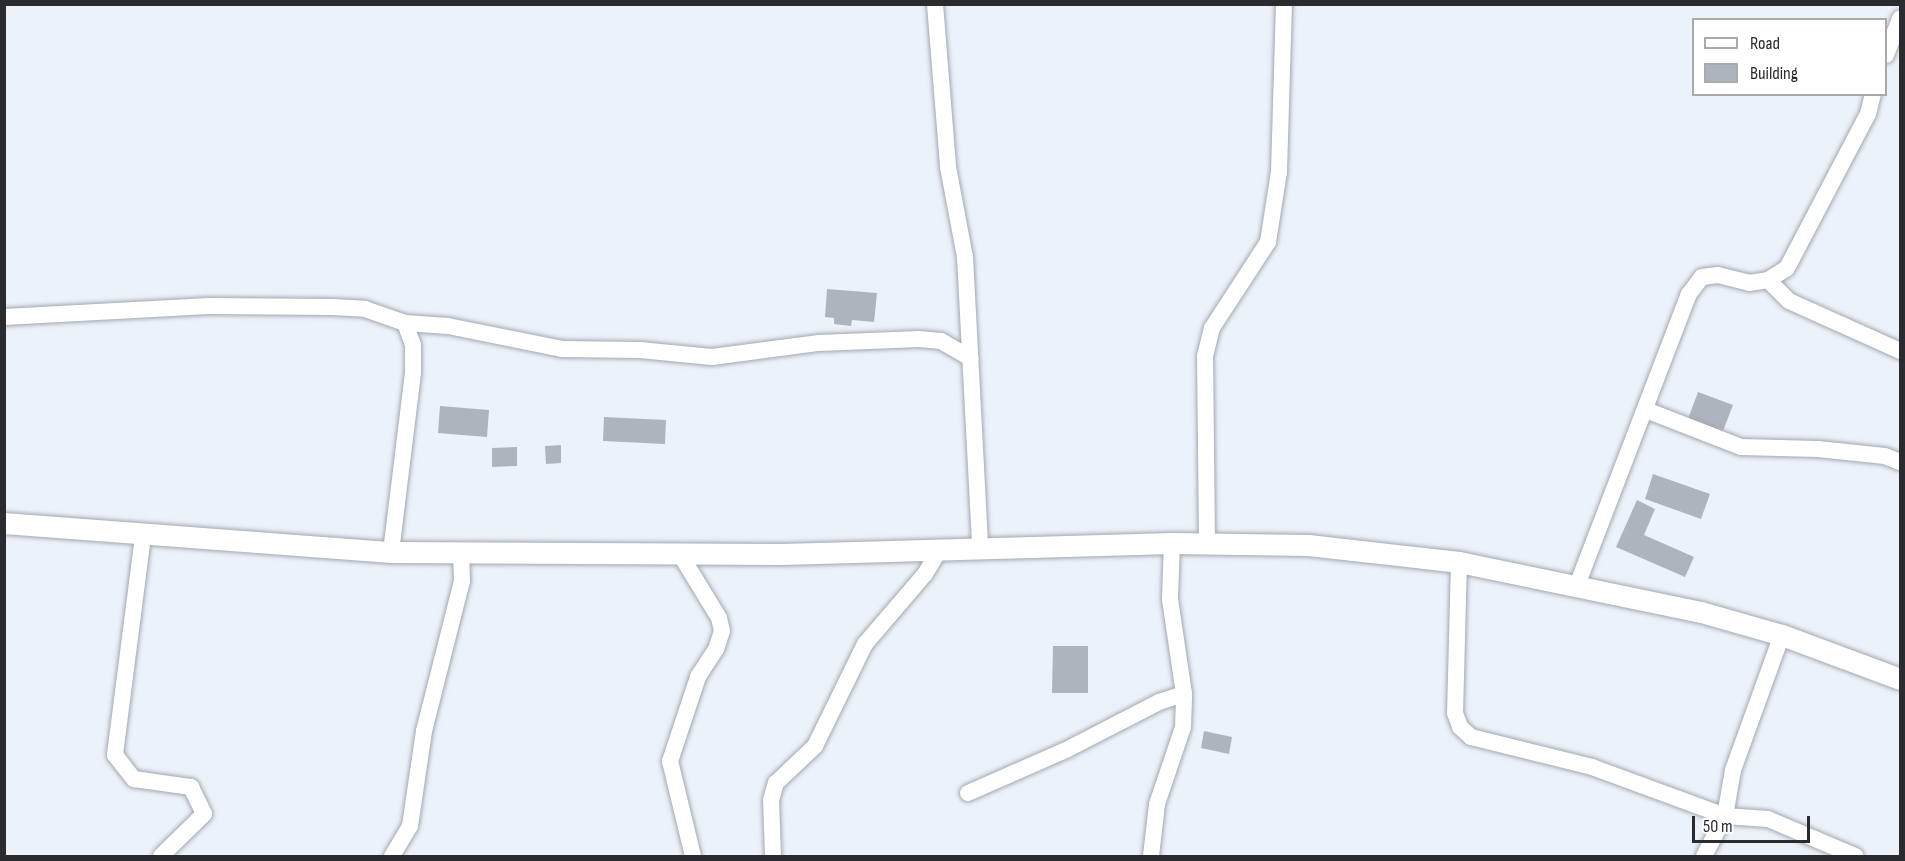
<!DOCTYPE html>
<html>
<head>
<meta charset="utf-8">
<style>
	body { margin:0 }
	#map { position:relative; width:1905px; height:861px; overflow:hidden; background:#ecf2fa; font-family:"Sofia Sans Condensed",sans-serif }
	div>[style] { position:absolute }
	.building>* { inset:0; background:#aeb4bd }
	.roads { filter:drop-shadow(0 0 2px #a2a8b0) drop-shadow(0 0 2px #a2a8b0) }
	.minor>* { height:16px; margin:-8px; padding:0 8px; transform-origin:8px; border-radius:8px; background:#fff }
	.tertiary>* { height:21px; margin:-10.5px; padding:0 10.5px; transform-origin:10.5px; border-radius:10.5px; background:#fff }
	span { translate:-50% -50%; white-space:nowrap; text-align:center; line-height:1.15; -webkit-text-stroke:5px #fff; paint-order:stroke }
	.frame { position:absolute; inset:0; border:6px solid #292b2f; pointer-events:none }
	.legend { position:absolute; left:1692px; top:18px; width:195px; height:78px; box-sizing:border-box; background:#fff; border:2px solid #a9aaac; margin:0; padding:8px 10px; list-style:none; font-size:18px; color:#292b2f }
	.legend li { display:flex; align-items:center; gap:12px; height:30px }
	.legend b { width:30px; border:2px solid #a9aaac }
	.scale { position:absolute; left:1692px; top:816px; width:118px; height:27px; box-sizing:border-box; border:3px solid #292b2f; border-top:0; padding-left:8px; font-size:18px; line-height:21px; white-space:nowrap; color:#292b2f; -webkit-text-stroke:4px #fff; paint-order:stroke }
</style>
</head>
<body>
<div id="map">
	<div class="building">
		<div style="clip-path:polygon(827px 289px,877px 293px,874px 322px,852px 320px,851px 326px,834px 324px,834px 318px,825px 317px)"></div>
		<div style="clip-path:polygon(1698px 392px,1733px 405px,1723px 431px,1688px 419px)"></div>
		<div style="clip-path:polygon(440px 406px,489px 410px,487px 437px,438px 433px)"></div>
		<div style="clip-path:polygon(604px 417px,666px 420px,665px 444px,603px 441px)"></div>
		<div style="clip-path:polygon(561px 445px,561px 463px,546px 464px,545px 446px)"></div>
		<div style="clip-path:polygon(517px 447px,517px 466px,492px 467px,492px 448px)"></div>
		<div style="clip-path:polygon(1653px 474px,1710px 494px,1701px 519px,1645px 499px)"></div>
		<div style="clip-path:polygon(1637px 500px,1655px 509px,1644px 535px,1694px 557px,1685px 577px,1616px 547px)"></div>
		<div style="clip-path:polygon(1053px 646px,1088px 646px,1088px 693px,1052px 693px)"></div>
		<div style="clip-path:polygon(1204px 731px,1232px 737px,1229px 754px,1201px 748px)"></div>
	</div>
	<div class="roads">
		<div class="minor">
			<div style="left:935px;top:4px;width:164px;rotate:85.4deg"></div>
			<div style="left:948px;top:167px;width:92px;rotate:79.3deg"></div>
			<div style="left:965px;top:257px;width:290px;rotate:87deg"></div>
			<div style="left:1886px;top:55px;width:39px;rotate:-69deg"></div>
			<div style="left:1768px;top:280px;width:30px;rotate:45deg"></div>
			<div style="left:1789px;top:301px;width:122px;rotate:24.2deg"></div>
			<div style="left:4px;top:317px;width:205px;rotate:-3.1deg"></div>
			<div style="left:209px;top:306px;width:123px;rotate:0.5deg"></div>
			<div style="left:332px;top:307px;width:33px;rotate:3deg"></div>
			<div style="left:365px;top:309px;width:42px;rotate:19.3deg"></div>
			<div style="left:405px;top:323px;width:43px;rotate:4deg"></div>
			<div style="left:448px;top:326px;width:116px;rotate:11.4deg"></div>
			<div style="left:562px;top:349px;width:78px;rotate:0.7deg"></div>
			<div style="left:640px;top:350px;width:72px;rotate:5.6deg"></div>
			<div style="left:712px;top:357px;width:108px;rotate:-7.5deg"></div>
			<div style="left:819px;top:343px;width:100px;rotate:-2.3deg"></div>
			<div style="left:919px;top:339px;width:22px;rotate:5deg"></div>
			<div style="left:941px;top:341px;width:34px;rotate:30deg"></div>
			<div style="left:1646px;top:410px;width:102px;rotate:21.3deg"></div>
			<div style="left:1741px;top:447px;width:77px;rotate:1.5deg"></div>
			<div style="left:1818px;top:449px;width:67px;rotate:6deg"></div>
			<div style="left:1885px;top:456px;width:16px;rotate:22deg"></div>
			<div style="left:143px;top:536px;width:221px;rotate:97.3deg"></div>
			<div style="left:115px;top:755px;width:31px;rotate:52deg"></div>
			<div style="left:134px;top:779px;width:58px;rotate:8deg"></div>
			<div style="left:191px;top:787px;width:30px;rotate:64deg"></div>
			<div style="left:204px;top:814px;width:60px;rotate:135.7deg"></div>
			<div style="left:1207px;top:543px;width:187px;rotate:-90.6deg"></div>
			<div style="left:1205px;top:356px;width:29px;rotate:-76deg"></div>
			<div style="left:1212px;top:328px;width:103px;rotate:-56.9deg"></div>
			<div style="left:1268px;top:242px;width:71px;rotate:-81.1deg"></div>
			<div style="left:1279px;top:172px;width:168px;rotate:-88.3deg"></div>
			<div style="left:391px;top:552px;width:180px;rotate:-83deg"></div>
			<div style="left:413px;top:373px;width:28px;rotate:-90deg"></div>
			<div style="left:413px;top:345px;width:23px;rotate:-110deg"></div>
			<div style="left:680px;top:554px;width:75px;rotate:58.6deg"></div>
			<div style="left:719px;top:618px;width:13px;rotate:77deg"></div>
			<div style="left:722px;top:631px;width:19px;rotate:108deg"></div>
			<div style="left:716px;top:649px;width:33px;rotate:123deg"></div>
			<div style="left:698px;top:677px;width:89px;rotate:108.4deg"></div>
			<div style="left:670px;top:761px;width:98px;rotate:76.4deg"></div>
			<div style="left:1459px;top:562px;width:151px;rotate:91.5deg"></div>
			<div style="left:1455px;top:713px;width:15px;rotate:70deg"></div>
			<div style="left:1460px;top:727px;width:15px;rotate:42deg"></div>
			<div style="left:1471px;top:737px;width:125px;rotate:13.9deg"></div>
			<div style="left:1592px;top:767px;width:142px;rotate:20.2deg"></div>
			<div style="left:1725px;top:816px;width:43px;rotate:4deg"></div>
			<div style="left:1768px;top:819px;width:95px;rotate:23deg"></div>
			<div style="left:1576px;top:588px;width:315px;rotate:-69deg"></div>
			<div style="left:1689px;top:294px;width:21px;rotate:-53deg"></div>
			<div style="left:1702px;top:277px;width:16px;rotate:-7deg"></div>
			<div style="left:1718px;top:275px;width:32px;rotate:14deg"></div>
			<div style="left:1749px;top:283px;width:19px;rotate:-9deg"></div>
			<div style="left:1768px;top:280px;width:22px;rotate:-32deg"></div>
			<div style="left:1787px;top:268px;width:174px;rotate:-62.3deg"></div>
			<div style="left:1868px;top:114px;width:21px;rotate:-76deg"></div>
			<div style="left:968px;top:793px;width:107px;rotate:-23.7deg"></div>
			<div style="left:1066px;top:750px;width:105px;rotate:-27.3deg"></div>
			<div style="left:1159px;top:702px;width:26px;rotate:-18deg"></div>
			<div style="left:392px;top:856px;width:35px;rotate:-59deg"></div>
			<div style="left:410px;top:826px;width:96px;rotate:-81.6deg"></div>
			<div style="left:424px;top:731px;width:155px;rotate:-75.8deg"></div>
			<div style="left:462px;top:581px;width:29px;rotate:-92deg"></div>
			<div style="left:773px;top:856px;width:56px;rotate:-92deg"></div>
			<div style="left:771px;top:800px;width:18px;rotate:-74deg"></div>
			<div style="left:776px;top:783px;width:54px;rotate:-43.5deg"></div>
			<div style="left:815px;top:746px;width:114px;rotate:-63.9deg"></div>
			<div style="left:865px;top:644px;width:92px;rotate:-49.4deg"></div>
			<div style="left:925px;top:574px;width:29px;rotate:-59deg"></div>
			<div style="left:1151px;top:856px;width:52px;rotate:-83.4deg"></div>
			<div style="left:1157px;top:804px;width:81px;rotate:-71.3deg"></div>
			<div style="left:1183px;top:727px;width:33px;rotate:-88deg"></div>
			<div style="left:1184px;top:694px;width:96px;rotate:-98.4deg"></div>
			<div style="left:1170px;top:599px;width:56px;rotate:-88deg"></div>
			<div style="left:1704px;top:856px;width:45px;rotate:-62.3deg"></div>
			<div style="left:1725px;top:816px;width:47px;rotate:-80.1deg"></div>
			<div style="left:1733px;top:770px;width:144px;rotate:-70.1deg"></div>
		</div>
		<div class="tertiary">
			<div style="left:4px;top:523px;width:388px;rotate:4.3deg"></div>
			<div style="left:391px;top:552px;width:389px;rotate:0.3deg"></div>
			<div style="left:780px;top:554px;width:392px;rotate:-1.6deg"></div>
			<div style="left:1172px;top:543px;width:136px;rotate:0.8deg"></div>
			<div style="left:1308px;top:545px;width:152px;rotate:6.4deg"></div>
			<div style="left:1459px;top:562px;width:247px;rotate:11.7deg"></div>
			<div style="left:1701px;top:612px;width:84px;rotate:15.9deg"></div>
			<div style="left:1782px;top:635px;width:126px;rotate:20.4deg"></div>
		</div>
	</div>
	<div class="frame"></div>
	<ul class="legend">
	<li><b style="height:8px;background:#fff"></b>Road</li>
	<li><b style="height:16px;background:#aeb4bd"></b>Building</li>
	</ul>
	<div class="scale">50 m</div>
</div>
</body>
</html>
